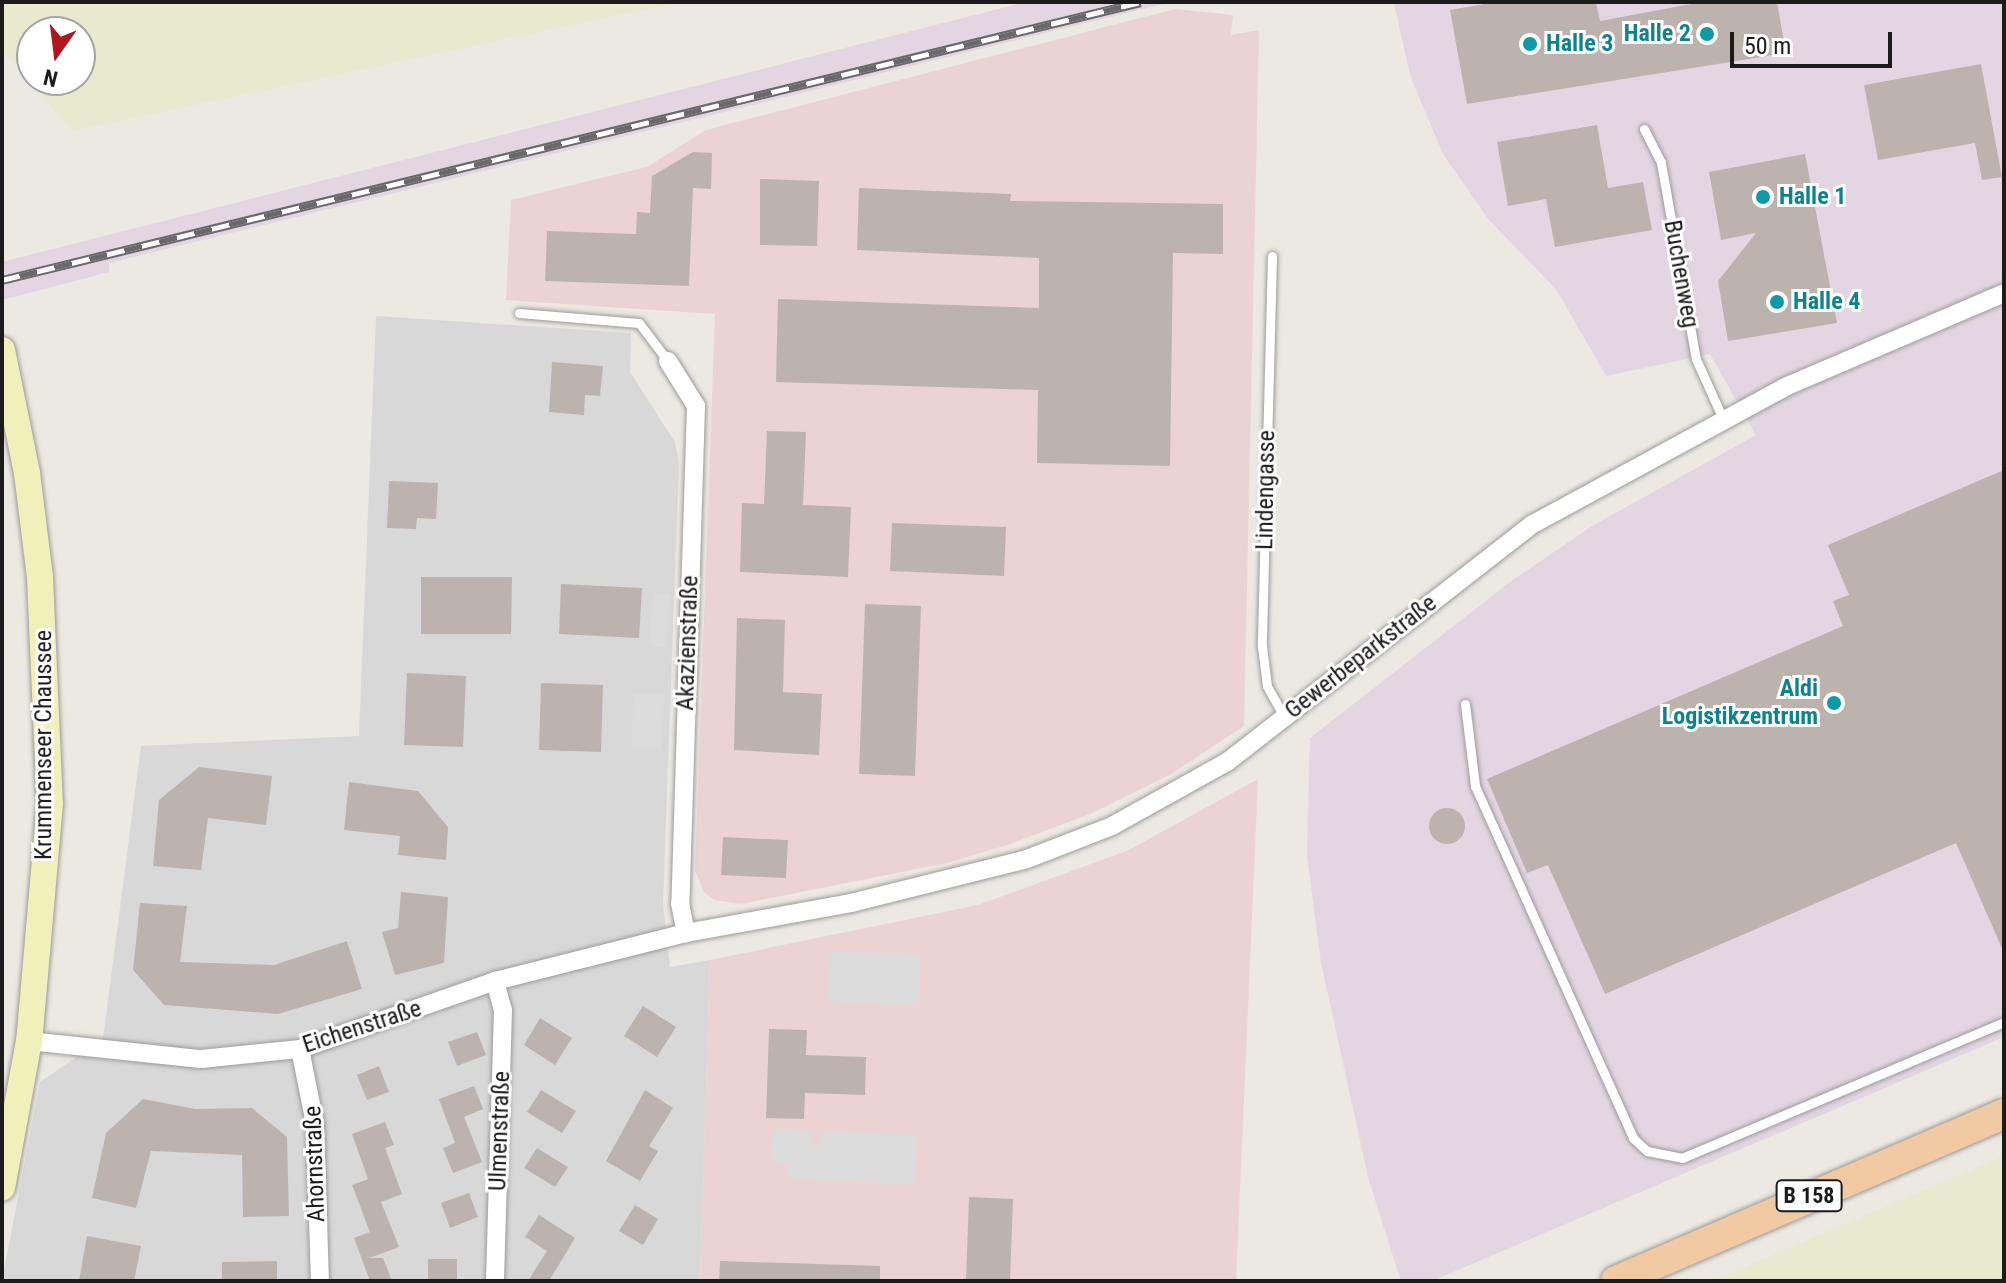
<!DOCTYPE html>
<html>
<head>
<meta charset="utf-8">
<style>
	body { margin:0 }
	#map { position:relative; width:2006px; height:1283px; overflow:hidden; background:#ece8e2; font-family:"Roboto Condensed",sans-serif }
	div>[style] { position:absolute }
	.residential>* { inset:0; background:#d9d8d9 }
	.commercial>* { inset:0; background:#ebd3d4 }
	.industrial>* { inset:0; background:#e4d5e3 }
	.farmland>* { inset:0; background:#e9e9cf }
	.parking>* { inset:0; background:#dbdbdb }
	.building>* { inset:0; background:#bcb3af }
	.round { border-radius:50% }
	.roads { filter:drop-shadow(0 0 2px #9c9c9c) drop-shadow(0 0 2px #9c9c9c) }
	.service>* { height:9px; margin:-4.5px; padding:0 4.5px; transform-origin:4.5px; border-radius:4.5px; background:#fff }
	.minor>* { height:18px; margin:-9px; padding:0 9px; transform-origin:9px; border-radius:9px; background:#fff }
	.secondary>* { height:26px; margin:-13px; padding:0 13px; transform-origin:13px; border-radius:13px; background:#f2f0ba }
	.primary>* { height:30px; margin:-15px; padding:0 15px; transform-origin:15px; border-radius:15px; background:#f1c9a2 }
	.rail>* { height:9px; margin-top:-4.5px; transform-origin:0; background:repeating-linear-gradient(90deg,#fff 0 18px,#696969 0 36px); box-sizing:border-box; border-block:2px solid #696969 }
	.dots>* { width:22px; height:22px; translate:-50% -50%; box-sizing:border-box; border:4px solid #fff; border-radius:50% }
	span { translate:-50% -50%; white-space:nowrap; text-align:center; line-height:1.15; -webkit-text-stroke:6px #fff; paint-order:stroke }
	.shield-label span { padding:2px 6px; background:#fff; border:2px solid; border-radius:6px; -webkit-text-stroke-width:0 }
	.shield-label { font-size:22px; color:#1b1b1b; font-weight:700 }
	.culture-label { font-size:24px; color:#0d838f; font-weight:700 }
	.right { translate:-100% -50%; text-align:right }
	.left { translate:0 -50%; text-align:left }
	.street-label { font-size:24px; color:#1b1b1b }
	.frame { position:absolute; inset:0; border:4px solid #1b1b1b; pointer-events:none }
	.north { position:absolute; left:16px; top:16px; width:80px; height:80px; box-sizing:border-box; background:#fff; border:2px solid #a4a4a4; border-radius:50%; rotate:194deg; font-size:22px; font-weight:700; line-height:32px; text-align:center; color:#1b1b1b }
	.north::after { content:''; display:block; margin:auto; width:28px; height:36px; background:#b21522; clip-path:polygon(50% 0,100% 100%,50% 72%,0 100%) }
	.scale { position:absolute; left:1730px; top:32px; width:162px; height:36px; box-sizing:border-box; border:4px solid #1b1b1b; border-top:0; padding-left:10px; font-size:24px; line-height:28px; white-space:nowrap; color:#1b1b1b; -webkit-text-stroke:6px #fff; paint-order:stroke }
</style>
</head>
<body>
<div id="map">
	<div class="residential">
		<div style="clip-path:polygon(376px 316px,631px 333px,630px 372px,675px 442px,679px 464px,663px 904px,670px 967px,710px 960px,700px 1281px,2px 1281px,40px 1082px,103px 1039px,141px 746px,359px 736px)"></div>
	</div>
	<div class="commercial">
		<div style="clip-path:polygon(1175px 9px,1233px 15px,1231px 35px,1259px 30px,1244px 726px,1171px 774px,1090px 814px,1007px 845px,947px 863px,741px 904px,714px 900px,704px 892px,695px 870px,715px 314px,506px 300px,511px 200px,647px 167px,706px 130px)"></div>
		<div style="clip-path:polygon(1258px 779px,1236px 1281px,700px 1281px,710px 960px,978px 905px,1129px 850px)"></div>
	</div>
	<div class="industrial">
		<div style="clip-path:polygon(1026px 2px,1172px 2px,109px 263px,109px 272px,2px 300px,2px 262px)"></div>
		<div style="clip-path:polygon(2004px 2px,2004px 1037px,1432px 1281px,1401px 1281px,1369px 1181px,1321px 963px,1307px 855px,1310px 738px,1510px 582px,1592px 526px,1756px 435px,1710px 354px,1606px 376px,1556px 289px,1489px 220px,1443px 154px,1411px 78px,1394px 4px)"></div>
	</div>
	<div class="farmland">
		<div style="clip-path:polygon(evenodd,2px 2px,680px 2px,72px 131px,2px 50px,2px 2px,32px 32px,80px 32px,80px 80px,32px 80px,32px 32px)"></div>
		<div style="clip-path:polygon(2004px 1156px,2004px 1281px,1712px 1281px)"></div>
	</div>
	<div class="parking">
		<div style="clip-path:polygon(653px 593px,670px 594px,666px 647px,649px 647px)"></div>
		<div style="clip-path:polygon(634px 693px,664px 695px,661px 749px,631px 747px)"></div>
		<div style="clip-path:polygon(830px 951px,920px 955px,918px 1006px,828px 1002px)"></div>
		<div style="clip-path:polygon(773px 1130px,811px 1131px,811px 1145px,820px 1146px,821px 1131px,917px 1135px,915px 1184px,788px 1179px,788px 1164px,771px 1163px)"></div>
	</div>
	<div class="building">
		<div style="clip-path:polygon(1496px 2px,1596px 2px,1600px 21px,1702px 2px,1777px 2px,1786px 53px,1467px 104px,1450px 10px)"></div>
		<div style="clip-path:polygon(1981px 64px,2002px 177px,1982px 180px,1975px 143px,1878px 160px,1864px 85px)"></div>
		<div style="clip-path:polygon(1597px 125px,1608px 188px,1643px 182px,1652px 230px,1555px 247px,1546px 199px,1508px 206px,1497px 142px)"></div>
		<div style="clip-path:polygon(693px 152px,712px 153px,711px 189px,693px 188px,689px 286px,545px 281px,547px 231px,636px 234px,637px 212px,650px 213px,652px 176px)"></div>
		<div style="clip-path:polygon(1805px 154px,1837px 323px,1728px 341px,1718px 281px,1756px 233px,1721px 240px,1709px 172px)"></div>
		<div style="clip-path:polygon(760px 179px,819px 181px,817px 246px,760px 245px)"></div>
		<div style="clip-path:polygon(859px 188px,1011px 194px,1010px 201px,1223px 204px,1223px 254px,1173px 253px,1170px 466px,1037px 463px,1038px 390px,776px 382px,778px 299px,1039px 308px,1039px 258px,857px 250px)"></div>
		<div style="clip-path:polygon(552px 362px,603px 366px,600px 396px,585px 395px,584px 415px,549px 412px)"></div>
		<div style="clip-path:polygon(767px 431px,806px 432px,803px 505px,851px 507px,848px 577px,740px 572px,742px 503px,764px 504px)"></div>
		<div style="clip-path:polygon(2004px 470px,2004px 953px,1956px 843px,1605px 994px,1548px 865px,1527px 873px,1487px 779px,1843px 626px,1833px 601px,1849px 595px,1828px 545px)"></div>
		<div style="clip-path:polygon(389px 481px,438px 483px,436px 519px,417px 518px,416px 529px,387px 528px)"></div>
		<div style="clip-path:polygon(892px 523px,1006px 527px,1004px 576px,890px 571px)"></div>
		<div style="clip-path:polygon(421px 577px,512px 577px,511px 634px,421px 634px)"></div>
		<div style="clip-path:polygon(561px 584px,642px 588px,639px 638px,559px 634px)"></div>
		<div style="clip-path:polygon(865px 604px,921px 606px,915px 776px,859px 774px)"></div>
		<div style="clip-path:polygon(737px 618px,785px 620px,783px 692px,822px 694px,819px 755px,734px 750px)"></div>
		<div style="clip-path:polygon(407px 673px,466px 676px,463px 747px,404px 745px)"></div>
		<div style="clip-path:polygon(541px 683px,603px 685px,601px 752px,539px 750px)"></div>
		<div style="clip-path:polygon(199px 767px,272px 776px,266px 825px,208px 818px,201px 870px,153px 866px,159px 800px)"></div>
		<div style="clip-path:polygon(349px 782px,418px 791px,448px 827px,446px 860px,398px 855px,400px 836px,344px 830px)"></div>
		<div class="round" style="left:1429px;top:808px;width:36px;height:36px"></div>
		<div style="clip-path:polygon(723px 837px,788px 840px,786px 878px,721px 875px)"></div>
		<div style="clip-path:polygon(401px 892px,448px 897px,444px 963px,395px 975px,382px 932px,398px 928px)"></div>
		<div style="clip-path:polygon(140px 903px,187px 906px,180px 962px,274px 965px,347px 941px,362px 989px,278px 1014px,164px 1005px,133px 970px)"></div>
		<div style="clip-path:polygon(643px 1006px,676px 1027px,657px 1057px,624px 1036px)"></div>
		<div style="clip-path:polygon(540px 1018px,572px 1038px,555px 1065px,524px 1045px)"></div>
		<div style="clip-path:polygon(769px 1029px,807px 1030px,806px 1055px,866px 1057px,865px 1095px,805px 1093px,804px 1119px,766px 1118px)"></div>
		<div style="clip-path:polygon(477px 1032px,486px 1055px,457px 1066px,448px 1042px)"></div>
		<div style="clip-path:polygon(379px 1066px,389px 1092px,367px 1100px,357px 1075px)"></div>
		<div style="clip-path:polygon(474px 1086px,483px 1109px,464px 1117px,482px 1162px,453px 1173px,443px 1148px,455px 1143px,439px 1099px)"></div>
		<div style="clip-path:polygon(541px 1090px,576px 1111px,562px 1133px,527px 1112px)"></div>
		<div style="clip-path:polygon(645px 1090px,673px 1108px,649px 1146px,658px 1151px,640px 1181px,606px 1161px)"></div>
		<div style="clip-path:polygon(143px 1099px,195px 1109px,252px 1108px,287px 1137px,289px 1216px,243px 1217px,242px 1155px,151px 1151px,136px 1208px,92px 1198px,106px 1133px)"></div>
		<div style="clip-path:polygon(385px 1122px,394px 1145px,385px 1148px,402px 1194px,381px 1202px,399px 1247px,369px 1258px,383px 1258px,392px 1281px,370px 1281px,354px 1238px,370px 1232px,352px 1185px,368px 1179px,352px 1134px)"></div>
		<div style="clip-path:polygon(537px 1148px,568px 1167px,555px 1187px,524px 1168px)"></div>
		<div style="clip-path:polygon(469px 1193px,478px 1217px,450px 1228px,441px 1203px)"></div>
		<div style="clip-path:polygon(969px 1197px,1013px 1199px,1010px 1281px,966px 1281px)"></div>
		<div style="clip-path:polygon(635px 1205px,658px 1219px,643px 1245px,619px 1231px)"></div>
		<div style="clip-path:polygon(539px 1215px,575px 1238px,549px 1281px,528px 1281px,547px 1251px,525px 1237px)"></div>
		<div style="clip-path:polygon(87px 1236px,141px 1246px,134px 1281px,79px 1281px)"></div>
		<div style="clip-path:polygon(428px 1259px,457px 1259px,457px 1281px,428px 1281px)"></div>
		<div style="clip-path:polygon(277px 1261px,277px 1281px,222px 1281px,222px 1262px)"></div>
		<div style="clip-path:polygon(720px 1261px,880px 1266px,880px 1281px,719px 1281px)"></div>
	</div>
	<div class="roads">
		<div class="service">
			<div style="left:1644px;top:129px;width:38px;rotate:63deg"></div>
			<div style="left:1661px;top:163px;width:199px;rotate:79.9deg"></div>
			<div style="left:1696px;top:359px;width:66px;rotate:65.8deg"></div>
			<div style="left:1272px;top:256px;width:390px;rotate:91.5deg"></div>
			<div style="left:1262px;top:646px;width:40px;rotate:82.9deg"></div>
			<div style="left:1267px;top:686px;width:37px;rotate:61deg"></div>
			<div style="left:519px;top:313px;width:120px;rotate:4.8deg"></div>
			<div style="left:639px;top:323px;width:48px;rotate:52.7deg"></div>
			<div style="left:1465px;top:704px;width:83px;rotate:83deg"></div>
			<div style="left:1475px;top:786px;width:386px;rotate:65.8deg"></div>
			<div style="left:1633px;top:1138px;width:19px;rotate:43deg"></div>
			<div style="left:1647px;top:1151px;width:36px;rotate:11deg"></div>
			<div style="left:1682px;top:1158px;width:350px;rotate:-22.9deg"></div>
		</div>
		<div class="minor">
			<div style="left:668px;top:361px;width:53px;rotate:58.1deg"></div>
			<div style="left:696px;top:406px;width:497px;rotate:91.8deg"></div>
			<div style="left:680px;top:903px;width:31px;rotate:79deg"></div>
			<div style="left:495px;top:981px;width:30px;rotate:75deg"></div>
			<div style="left:503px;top:1010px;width:271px;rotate:91.7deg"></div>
			<div style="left:29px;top:1041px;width:173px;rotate:6deg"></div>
			<div style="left:201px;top:1059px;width:100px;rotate:-5.8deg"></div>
			<div style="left:300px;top:1049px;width:207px;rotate:-19.2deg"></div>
			<div style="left:495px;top:981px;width:197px;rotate:-14.1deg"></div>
			<div style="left:686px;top:933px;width:168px;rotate:-10.3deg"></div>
			<div style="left:851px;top:903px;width:181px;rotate:-14deg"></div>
			<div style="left:1027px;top:859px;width:91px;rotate:-21.2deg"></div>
			<div style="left:1112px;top:826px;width:132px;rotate:-29.1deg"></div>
			<div style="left:1227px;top:762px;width:388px;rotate:-37.9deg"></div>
			<div style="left:1533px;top:524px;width:287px;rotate:-28.5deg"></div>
			<div style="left:1785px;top:387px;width:238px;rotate:-23.2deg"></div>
			<div style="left:300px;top:1049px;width:76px;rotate:78.7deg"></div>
			<div style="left:315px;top:1124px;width:157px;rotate:88.2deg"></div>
		</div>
		<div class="secondary">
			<div style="left:2px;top:350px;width:126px;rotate:78.5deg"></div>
			<div style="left:27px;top:473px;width:106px;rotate:82.9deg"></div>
			<div style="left:40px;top:578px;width:225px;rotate:87.5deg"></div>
			<div style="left:50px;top:803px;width:239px;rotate:95deg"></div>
			<div style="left:29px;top:1041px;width:149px;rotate:100.4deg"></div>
		</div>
		<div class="primary">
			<div style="left:1616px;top:1281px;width:422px;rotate:-23.3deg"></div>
		</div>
	</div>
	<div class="rail">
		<div style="left:2px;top:280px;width:1172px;rotate:-13.72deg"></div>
	</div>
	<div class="dots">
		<div style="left:1707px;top:34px;background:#0f9aa8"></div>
		<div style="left:1530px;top:44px;background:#0f9aa8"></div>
		<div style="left:1763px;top:197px;background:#0f9aa8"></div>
		<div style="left:1777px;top:302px;background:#0f9aa8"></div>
		<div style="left:1834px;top:703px;background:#0f9aa8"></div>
	</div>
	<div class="shield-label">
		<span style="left:1809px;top:1196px">B 158</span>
	</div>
	<div class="culture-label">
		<span class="right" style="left:1691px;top:34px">Halle 2</span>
		<span class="left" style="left:1546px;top:44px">Halle 3</span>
		<span class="left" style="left:1779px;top:197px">Halle 1</span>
		<span class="left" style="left:1793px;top:302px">Halle 4</span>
		<span class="right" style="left:1818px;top:703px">Aldi<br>Logistikzentrum</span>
	</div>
	<div class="street-label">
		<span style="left:1681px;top:274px;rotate:80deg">Buchenweg</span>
		<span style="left:1266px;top:490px;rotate:-89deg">Lindengasse</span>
		<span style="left:688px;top:643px;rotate:-88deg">Akazienstraße</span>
		<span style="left:1361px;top:657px;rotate:-38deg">Gewerbeparkstraße</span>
		<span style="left:44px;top:745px;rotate:-90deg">Krummenseer Chaussee</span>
		<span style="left:362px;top:1027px;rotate:-18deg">Eichenstraße</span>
		<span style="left:500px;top:1131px;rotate:-88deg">Ulmenstraße</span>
		<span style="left:315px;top:1164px;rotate:-92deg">Ahornstraße</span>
	</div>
	<div class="frame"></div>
	<div class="north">N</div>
	<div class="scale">50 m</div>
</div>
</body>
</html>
